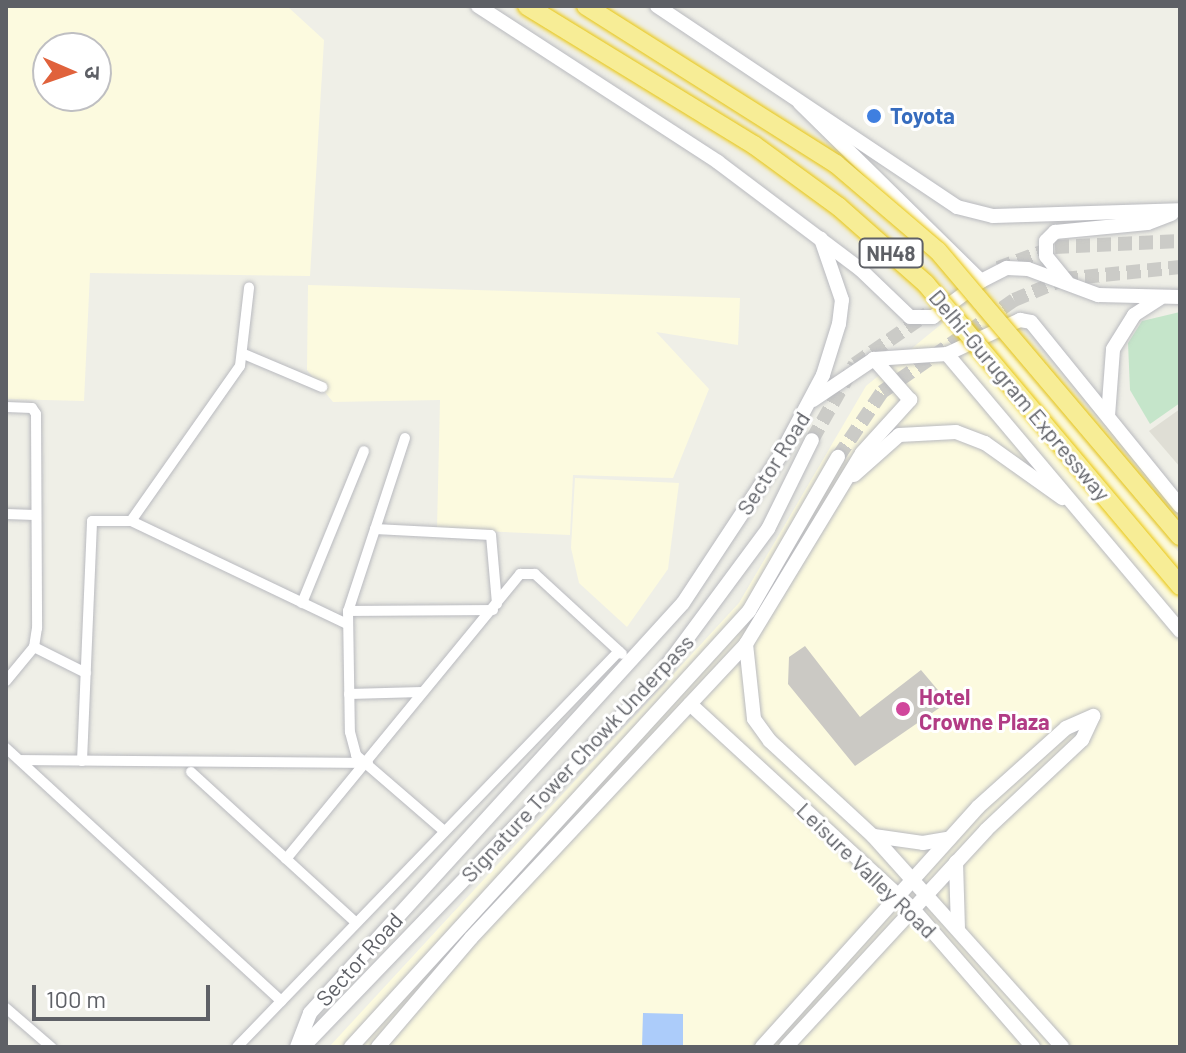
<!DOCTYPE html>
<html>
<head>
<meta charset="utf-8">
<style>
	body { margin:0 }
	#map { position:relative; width:1186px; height:1053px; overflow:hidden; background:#efefe7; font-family:Barlow,"Noto Sans Devanagari",sans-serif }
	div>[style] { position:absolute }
	.commercial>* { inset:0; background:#fcfadf }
	.education>* { inset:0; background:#dfded5 }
	.green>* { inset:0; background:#c5e5ca }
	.water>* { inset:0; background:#acccfa }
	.building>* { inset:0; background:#cbc9c4 }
	.secondary-tunnel>* { height:14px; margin-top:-7px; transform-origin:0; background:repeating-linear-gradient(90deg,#cbcbc7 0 14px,transparent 0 21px) }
	.roads { filter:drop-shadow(0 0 2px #b9babf) drop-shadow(0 0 2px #b9babf) }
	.street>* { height:10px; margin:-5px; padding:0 5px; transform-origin:5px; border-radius:5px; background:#fff }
	.secondary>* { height:14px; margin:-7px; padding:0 7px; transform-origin:7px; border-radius:7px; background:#fff }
	.bridges { filter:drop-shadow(0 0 2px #e9c60d) drop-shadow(0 0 2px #e9c60d) }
	.highway-bridge>* { height:18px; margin:-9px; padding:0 9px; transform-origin:9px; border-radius:9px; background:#f7ed96 }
	.dots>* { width:22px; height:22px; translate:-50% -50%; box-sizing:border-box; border:4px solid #fff; border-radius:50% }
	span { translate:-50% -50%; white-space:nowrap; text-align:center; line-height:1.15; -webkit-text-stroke:6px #fff; paint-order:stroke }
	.shield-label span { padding:2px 6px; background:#fff; border:2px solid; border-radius:6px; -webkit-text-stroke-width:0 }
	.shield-label { font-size:20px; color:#5e6066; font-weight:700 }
	.shop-label { font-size:22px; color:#366cbe; font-weight:700 }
	.left { translate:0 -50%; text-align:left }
	.street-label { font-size:22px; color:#5e6066 }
	.hotel-label { font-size:22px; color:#b23c85; font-weight:700 }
	.frame { position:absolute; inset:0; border:8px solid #5e6066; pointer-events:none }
	.north { position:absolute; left:32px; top:32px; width:80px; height:80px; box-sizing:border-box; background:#fff; border:2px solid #bfbfc2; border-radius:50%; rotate:92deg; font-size:22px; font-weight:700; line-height:32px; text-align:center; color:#5e6066 }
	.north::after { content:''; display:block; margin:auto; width:28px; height:36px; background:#e0623c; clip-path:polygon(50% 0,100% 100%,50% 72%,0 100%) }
	.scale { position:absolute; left:32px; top:985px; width:178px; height:36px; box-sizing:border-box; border:4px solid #5e6066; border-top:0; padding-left:10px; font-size:24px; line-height:28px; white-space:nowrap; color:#5e6066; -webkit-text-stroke:6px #fff; paint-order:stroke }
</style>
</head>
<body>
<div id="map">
	<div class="commercial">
		<div style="clip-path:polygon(evenodd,6px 6px,287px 6px,324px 40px,310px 276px,90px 273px,84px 401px,6px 399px,6px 6px,48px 48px,96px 48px,96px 96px,48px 96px,48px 48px)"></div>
		<div style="clip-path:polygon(308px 285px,740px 298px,738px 345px,656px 332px,709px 389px,673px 478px,573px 475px,570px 535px,437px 529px,440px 400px,333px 402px,307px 370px)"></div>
		<div style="clip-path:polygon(967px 303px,1180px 554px,1180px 1047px,329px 1047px,739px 603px,866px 386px)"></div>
		<div style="clip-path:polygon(575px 478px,679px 483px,668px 569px,627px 627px,579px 583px,571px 548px)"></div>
	</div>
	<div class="education">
		<div style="clip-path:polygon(1180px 409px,1180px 467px,1149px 431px)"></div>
	</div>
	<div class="green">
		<div style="clip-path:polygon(1180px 312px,1180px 403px,1150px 424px,1130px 390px,1128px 343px,1142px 321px)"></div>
	</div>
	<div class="water">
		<div style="clip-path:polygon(643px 1013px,683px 1014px,683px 1047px,642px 1047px)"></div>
	</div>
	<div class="building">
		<div style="clip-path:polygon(805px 646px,860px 717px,921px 670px,948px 702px,855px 766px,788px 684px,789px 657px)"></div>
	</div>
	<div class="secondary-tunnel">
		<div style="left:998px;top:268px;width:61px;rotate:-20.2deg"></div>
		<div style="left:1055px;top:247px;width:125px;rotate:-2.7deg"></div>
		<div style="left:812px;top:440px;width:87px;rotate:-60.5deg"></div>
		<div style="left:855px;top:364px;width:88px;rotate:-34.8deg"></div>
		<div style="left:838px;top:457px;width:78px;rotate:-55.9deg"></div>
		<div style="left:882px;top:392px;width:161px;rotate:-34.9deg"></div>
		<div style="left:1014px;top:300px;width:54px;rotate:-22.8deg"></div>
		<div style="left:1064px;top:279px;width:117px;rotate:-5.9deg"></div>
	</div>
	<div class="roads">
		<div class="street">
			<div style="left:244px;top:354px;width:85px;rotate:22.9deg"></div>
			<div style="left:6px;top:407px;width:26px;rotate:2deg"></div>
			<div style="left:32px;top:408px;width:7px;rotate:56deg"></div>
			<div style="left:36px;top:414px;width:214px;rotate:89.7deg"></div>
			<div style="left:37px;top:628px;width:19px;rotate:99deg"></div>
			<div style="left:34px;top:647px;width:44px;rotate:129.5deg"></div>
			<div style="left:405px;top:438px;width:182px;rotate:108.2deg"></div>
			<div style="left:348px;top:611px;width:121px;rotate:89.1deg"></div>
			<div style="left:350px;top:732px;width:24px;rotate:75deg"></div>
			<div style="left:356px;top:755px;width:115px;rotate:40.8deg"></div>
			<div style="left:6px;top:514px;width:29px;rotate:2deg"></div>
			<div style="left:131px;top:521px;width:189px;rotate:-54.9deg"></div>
			<div style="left:240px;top:366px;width:79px;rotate:-83.4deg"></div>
			<div style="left:375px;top:529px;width:116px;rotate:3deg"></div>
			<div style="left:491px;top:535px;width:69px;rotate:85deg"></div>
			<div style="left:302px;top:603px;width:164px;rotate:-67.8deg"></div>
			<div style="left:348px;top:611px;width:145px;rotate:-0.4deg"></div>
			<div style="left:34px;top:647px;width:58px;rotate:26.6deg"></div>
			<div style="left:349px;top:694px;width:73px;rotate:-1.6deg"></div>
			<div style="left:6px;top:748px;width:374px;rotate:42.6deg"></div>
			<div style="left:20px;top:760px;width:348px;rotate:0.5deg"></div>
			<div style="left:82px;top:761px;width:240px;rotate:-87.6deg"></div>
			<div style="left:92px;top:521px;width:39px"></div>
			<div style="left:131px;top:521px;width:239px;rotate:25.5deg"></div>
			<div style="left:191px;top:772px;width:221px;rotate:42.4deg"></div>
			<div style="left:286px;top:859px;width:369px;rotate:-50.6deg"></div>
			<div style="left:520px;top:574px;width:15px"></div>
			<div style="left:535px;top:574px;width:118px;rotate:42.6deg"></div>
			<div style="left:6px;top:1008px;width:60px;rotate:40.9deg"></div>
			<div style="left:237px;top:1047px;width:550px;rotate:-46.03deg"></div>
		</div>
		<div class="secondary">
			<div style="left:478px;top:6px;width:286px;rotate:33deg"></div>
			<div style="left:718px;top:162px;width:178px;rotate:37deg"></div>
			<div style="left:860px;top:269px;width:69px;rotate:43.8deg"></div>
			<div style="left:910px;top:317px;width:23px"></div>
			<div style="left:933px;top:317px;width:60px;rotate:-36.9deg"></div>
			<div style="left:981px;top:281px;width:254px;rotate:-135.5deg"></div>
			<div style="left:657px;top:6px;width:361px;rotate:33.8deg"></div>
			<div style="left:957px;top:207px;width:37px;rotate:14deg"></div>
			<div style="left:993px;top:216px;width:187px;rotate:-1.8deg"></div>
			<div style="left:981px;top:281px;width:29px;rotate:-27deg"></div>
			<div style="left:1007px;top:268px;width:21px;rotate:3deg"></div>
			<div style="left:1028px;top:269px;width:75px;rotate:20.4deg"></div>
			<div style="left:1098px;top:295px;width:82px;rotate:1.4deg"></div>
			<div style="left:1067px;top:282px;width:33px;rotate:-129deg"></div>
			<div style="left:1046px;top:256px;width:15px;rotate:-90deg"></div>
			<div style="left:1046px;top:241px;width:13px;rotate:-45deg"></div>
			<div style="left:1055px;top:232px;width:93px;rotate:-5.5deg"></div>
			<div style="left:1148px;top:223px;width:25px;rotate:-21deg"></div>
			<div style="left:947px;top:354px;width:362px;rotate:49.9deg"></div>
			<div style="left:874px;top:359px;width:73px;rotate:-3.9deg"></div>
			<div style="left:947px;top:354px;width:81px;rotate:-25deg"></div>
			<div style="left:1020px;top:320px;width:11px;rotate:10deg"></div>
			<div style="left:1031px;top:322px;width:237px;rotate:51deg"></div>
			<div style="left:813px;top:400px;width:73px;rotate:-33.9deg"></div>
			<div style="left:1108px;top:416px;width:67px;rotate:-85.7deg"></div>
			<div style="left:1113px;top:349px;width:40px;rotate:-58deg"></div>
			<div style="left:1134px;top:315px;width:31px;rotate:-33deg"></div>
			<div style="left:854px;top:475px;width:60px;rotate:-41.6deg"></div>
			<div style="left:899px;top:435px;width:57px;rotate:-3deg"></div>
			<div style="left:956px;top:432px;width:31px;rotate:21deg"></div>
			<div style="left:985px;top:443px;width:95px;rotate:35.5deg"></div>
			<div style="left:746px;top:644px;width:75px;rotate:83.9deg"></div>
			<div style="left:754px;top:719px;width:27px;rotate:54deg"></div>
			<div style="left:770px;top:741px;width:140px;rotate:42.7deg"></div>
			<div style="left:873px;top:836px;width:283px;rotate:48.1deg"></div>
			<div style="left:690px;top:704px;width:303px;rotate:42.6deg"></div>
			<div style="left:913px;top:909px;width:183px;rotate:49deg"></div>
			<div style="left:874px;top:836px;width:49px;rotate:8.1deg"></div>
			<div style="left:923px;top:843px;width:27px;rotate:-10deg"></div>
			<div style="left:956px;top:862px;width:67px;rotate:88.3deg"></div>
			<div style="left:297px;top:1047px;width:36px;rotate:-69deg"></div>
			<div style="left:310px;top:1013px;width:554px;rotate:-47.71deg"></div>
			<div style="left:683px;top:603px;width:176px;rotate:-56.6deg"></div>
			<div style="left:780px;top:456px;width:92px;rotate:-62deg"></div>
			<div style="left:823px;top:375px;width:53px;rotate:-72.6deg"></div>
			<div style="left:839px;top:324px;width:24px;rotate:-83deg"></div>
			<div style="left:842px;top:300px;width:65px;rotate:-109deg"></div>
			<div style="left:303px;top:1047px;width:511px;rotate:-46.11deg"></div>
			<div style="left:657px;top:679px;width:187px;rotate:-53.5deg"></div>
			<div style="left:768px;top:529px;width:99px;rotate:-63.7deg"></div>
			<div style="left:351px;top:1047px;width:590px;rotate:-47.61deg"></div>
			<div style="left:749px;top:611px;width:178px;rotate:-60deg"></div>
			<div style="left:378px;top:1047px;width:143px;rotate:-49.5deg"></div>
			<div style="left:471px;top:938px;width:403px;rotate:-46.9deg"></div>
			<div style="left:746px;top:644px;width:223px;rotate:-58.7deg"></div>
			<div style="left:862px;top:453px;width:72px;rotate:-47.8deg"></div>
			<div style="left:910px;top:400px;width:55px;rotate:-131.3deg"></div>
			<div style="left:762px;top:1047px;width:323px;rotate:-48deg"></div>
			<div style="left:978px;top:807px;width:118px;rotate:-41.9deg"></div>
			<div style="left:1066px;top:728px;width:30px;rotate:-24deg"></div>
			<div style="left:786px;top:1047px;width:295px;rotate:-47.3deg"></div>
			<div style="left:986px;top:830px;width:132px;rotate:-43.2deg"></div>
			<div style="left:1082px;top:740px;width:26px;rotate:-65deg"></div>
		</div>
	</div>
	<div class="bridges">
		<div class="highway-bridge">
			<div style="left:527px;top:6px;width:266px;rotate:31.5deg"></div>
			<div style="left:754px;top:145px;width:105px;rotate:36.1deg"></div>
			<div style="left:839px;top:207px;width:116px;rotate:41.5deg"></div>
			<div style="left:926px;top:284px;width:395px;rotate:49.9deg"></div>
			<div style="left:586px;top:6px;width:296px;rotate:32.3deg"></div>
			<div style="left:836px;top:164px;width:134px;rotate:40.5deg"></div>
			<div style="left:938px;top:251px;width:374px;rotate:49.7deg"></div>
		</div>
	</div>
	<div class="dots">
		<div style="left:874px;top:116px;background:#3f7fe0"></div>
		<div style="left:903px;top:709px;background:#d1479c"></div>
	</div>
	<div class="shield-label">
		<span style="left:891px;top:253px">NH48</span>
	</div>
	<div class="shop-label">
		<span class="left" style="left:890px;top:116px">Toyota</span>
	</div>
	<div class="street-label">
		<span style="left:1020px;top:395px;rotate:50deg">Delhi-Gurugram Expressway</span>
		<span style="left:773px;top:463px;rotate:-58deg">Sector Road</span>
		<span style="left:577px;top:758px;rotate:-47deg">Signature Tower Chowk Underpass</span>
		<span style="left:867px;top:870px;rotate:44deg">Leisure Valley Road</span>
		<span style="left:359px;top:959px;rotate:-48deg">Sector Road</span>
	</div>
	<div class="hotel-label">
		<span class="left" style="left:919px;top:709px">Hotel<br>Crowne Plaza</span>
	</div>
	<div class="frame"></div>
	<div class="north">उ</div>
	<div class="scale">100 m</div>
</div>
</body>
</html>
